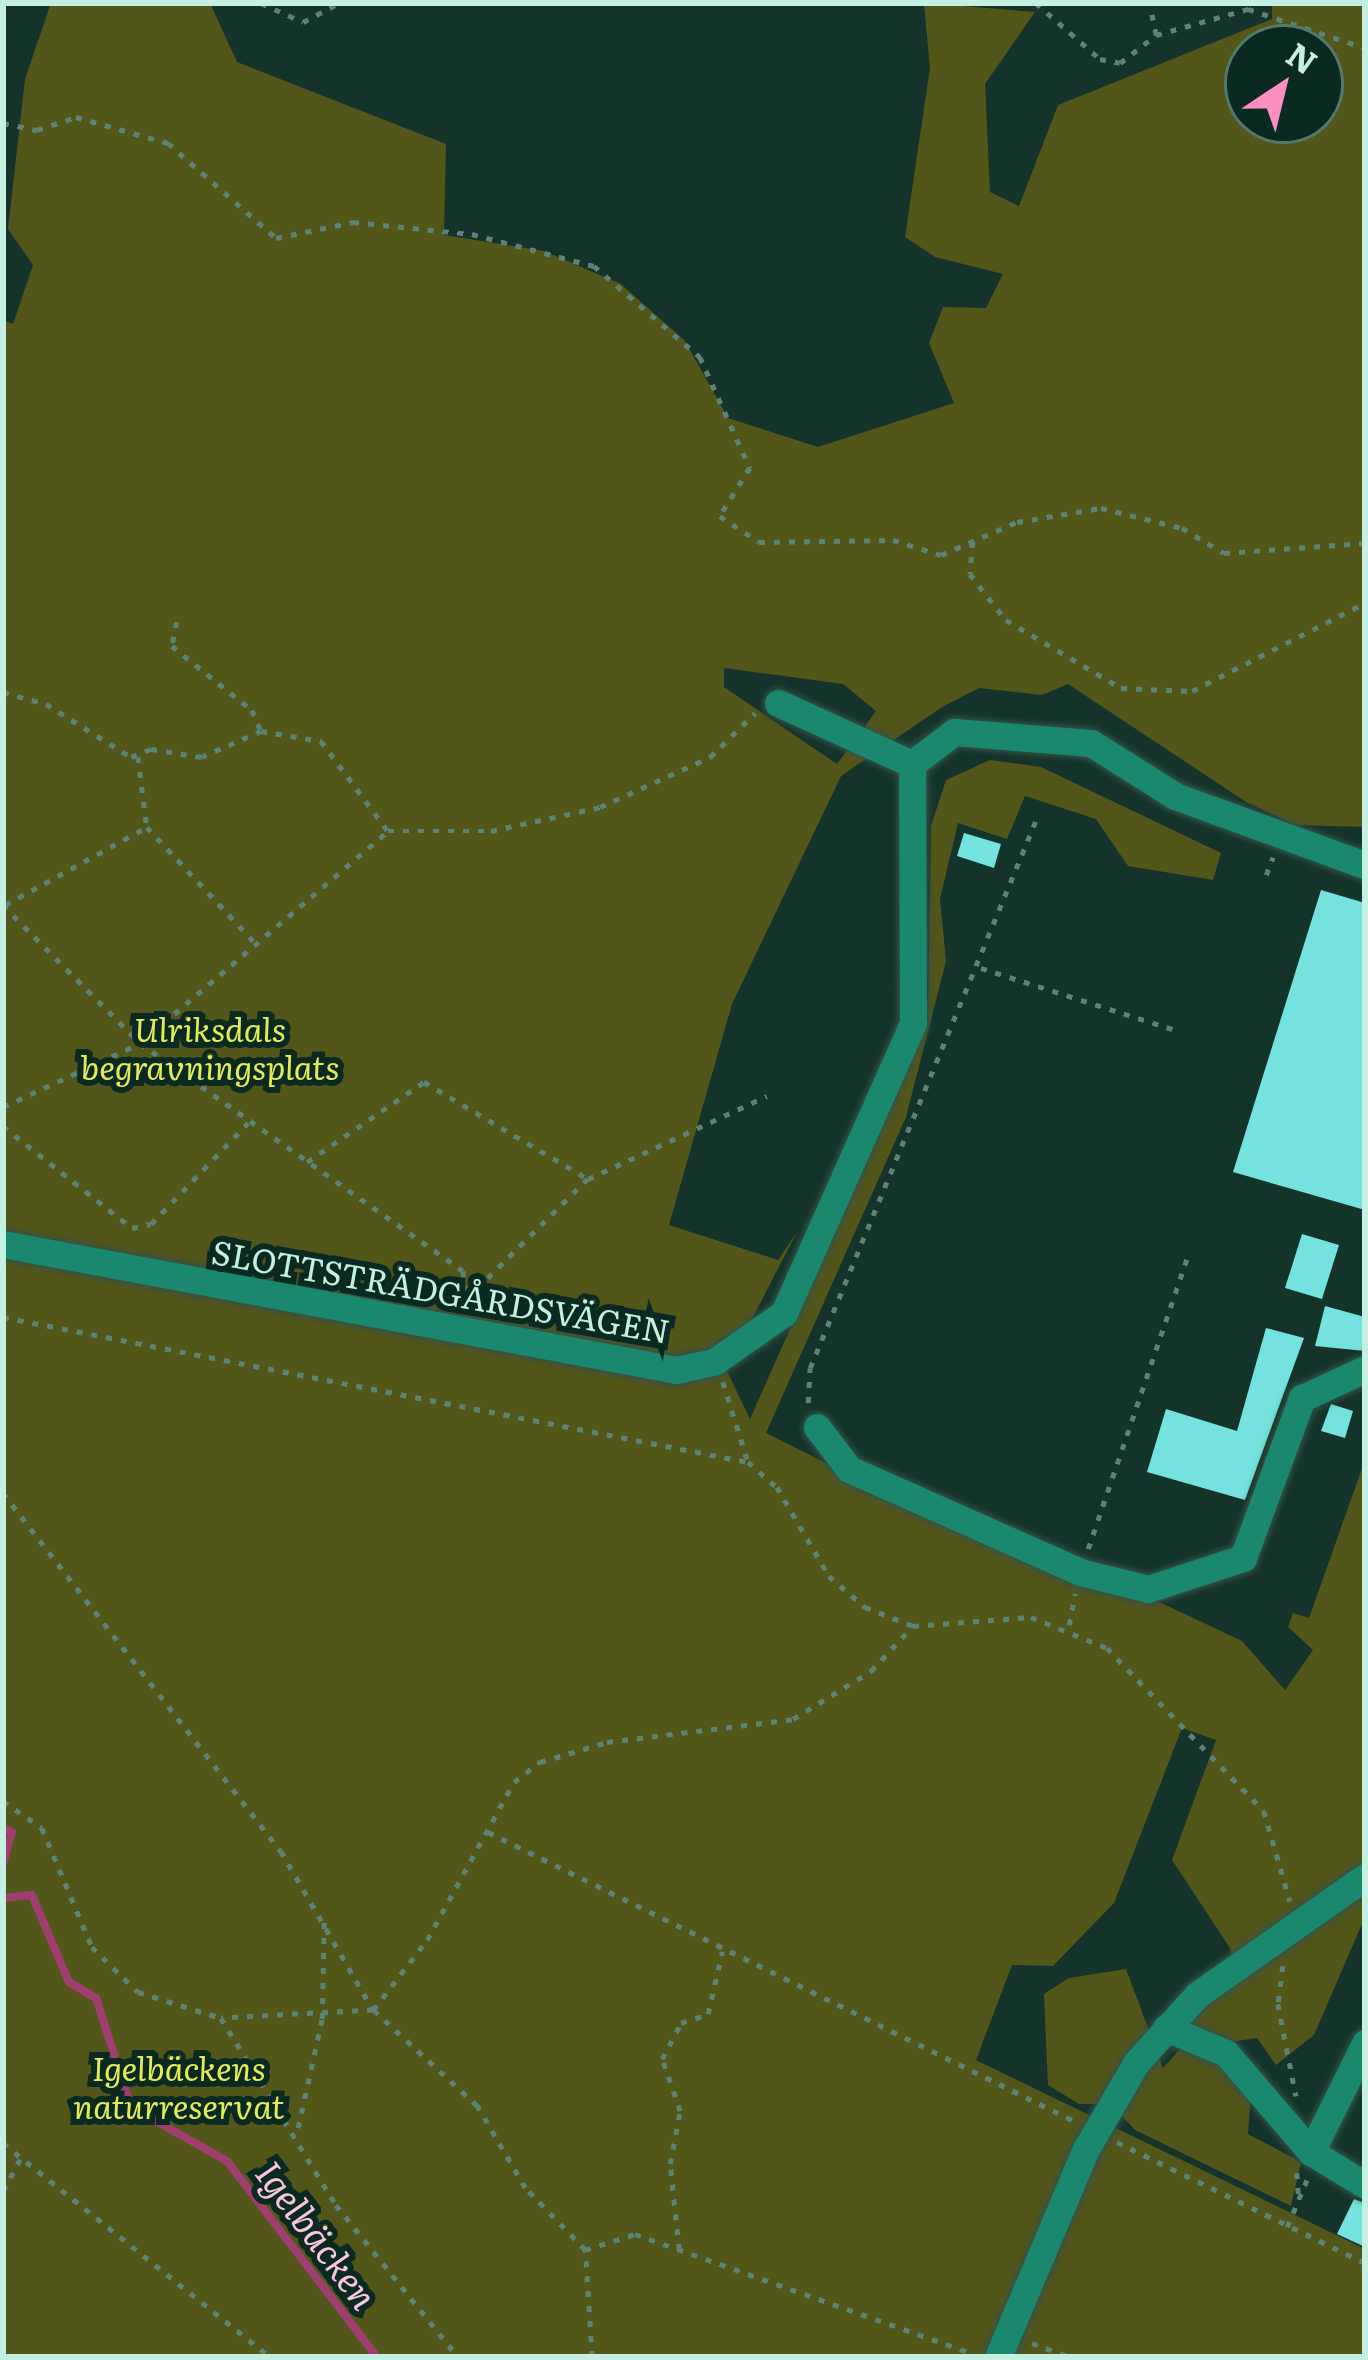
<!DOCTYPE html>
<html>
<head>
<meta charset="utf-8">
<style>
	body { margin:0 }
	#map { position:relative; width:1368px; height:2360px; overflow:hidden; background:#14332a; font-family:Literata,serif }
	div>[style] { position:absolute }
	.green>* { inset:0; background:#535619 }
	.stream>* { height:8px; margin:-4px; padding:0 4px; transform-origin:4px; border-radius:4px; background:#a03f6f }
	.building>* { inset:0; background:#74e2de }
	.path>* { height:4.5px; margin-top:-2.25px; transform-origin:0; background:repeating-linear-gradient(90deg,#5d8276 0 6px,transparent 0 15px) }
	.roads { filter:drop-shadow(0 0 3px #335248) drop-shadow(0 0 3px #335248) }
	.minor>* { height:27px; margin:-13.5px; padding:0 13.5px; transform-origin:13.5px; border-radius:13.5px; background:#1a886e }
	span { translate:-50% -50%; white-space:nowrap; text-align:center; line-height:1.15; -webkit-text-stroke:12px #092921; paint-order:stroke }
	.park-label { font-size:33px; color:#e3eb55; font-style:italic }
	.street-label { font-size:33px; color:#c3f0e0 }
	.water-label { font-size:36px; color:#fbc5db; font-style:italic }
	.frame { position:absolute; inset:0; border:6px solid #c3f0e0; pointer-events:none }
	.north { position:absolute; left:1224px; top:24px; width:120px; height:120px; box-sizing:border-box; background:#092921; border:3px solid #53796d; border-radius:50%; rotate:35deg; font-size:33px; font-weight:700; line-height:48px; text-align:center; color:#c3f0e0 }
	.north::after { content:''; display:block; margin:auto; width:42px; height:54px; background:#fc8fc1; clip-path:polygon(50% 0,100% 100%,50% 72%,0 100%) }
</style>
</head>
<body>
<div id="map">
	<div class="green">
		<div style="clip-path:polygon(evenodd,51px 3px,210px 3px,237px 62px,446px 144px,444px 235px,544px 251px,621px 284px,685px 341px,728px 418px,818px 447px,954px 403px,929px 343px,943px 307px,986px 308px,1003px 274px,935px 257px,905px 237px,930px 68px,924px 3px,1035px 12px,985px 84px,990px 192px,1019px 206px,1058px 105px,1272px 19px,1272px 3px,1365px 3px,1365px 827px,1295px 825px,1246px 802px,1068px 684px,1042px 695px,979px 688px,942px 707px,841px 776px,732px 1004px,669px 1225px,778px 1260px,797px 1232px,726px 1369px,750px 1419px,928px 1018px,931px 826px,946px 780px,990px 760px,1041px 767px,1221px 853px,1213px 880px,1128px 866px,1096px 819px,1025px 796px,1007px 839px,958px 823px,940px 899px,946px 961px,906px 1117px,766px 1433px,962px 1531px,996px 1525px,1242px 1641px,1285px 1690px,1313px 1650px,1288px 1627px,1293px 1613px,1309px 1618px,1365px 1460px,1365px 1917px,1314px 2035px,1276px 2065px,1257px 2038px,1223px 2043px,1252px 2078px,1248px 2134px,1301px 2162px,1291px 2206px,1135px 2130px,1111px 2104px,1079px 2104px,1048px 2085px,1044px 1994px,1069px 1978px,1126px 1969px,1163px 2068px,1182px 2047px,1183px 1998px,1236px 1979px,1230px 1948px,1172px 1860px,1216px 1740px,1182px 1728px,1114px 1903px,1053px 1966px,1012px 1965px,976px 2060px,1365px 2249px,1365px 2357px,3px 2357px,3px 320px,13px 324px,33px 265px,8px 229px,25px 79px,51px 3px,1248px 48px,1320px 48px,1320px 120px,1248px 120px,1248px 48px,51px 3px,724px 668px,843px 684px,876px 711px,837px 764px,724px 687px,724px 668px)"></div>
	</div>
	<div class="stream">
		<div style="left:3px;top:1828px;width:10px;rotate:24deg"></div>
		<div style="left:12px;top:1832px;width:32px;rotate:106deg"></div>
		<div style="left:3px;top:1898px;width:29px;rotate:-6deg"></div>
		<div style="left:32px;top:1895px;width:95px;rotate:67deg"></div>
		<div style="left:69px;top:1982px;width:31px;rotate:31deg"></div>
		<div style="left:96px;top:1998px;width:114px;rotate:72.2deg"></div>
		<div style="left:131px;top:2107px;width:110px;rotate:29.4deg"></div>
		<div style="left:227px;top:2161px;width:247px;rotate:52.6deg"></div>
	</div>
	<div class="building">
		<div style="clip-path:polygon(964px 833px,1001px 844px,994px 868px,957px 856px)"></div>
		<div style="clip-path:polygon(1321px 890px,1365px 903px,1365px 1210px,1233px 1172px)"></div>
		<div style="clip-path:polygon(1302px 1234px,1339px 1245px,1322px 1299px,1285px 1288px)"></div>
		<div style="clip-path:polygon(1325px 1306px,1365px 1317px,1365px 1351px,1315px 1346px)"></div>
		<div style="clip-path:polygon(1266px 1328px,1304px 1338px,1245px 1500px,1147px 1472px,1166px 1409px,1237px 1431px)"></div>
		<div style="clip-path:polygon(1331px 1404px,1353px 1411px,1345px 1438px,1321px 1431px)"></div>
		<div style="clip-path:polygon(1354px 2199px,1365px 2203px,1365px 2247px,1337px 2234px)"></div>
	</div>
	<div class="path">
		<div style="left:261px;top:3px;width:46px;rotate:24.3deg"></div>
		<div style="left:303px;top:22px;width:41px;rotate:-27.8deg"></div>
		<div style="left:1036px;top:3px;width:85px;rotate:41.2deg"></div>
		<div style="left:1100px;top:59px;width:20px;rotate:11deg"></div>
		<div style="left:1120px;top:63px;width:46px;rotate:-37.9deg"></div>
		<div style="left:1156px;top:35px;width:33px;rotate:-102deg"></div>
		<div style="left:1156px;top:35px;width:96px;rotate:-15.8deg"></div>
		<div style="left:1248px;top:9px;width:123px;rotate:18.4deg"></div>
		<div style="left:3px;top:123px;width:35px;rotate:12deg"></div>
		<div style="left:37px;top:130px;width:41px;rotate:-18.4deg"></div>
		<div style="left:76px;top:117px;width:96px;rotate:15.8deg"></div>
		<div style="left:168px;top:143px;width:144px;rotate:41.3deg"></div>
		<div style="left:276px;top:238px;width:79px;rotate:-11.7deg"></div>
		<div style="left:353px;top:222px;width:120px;rotate:5.8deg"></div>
		<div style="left:472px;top:234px;width:126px;rotate:14.7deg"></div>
		<div style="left:594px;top:266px;width:140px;rotate:40.6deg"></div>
		<div style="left:700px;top:357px;width:122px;rotate:65.8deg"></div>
		<div style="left:750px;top:468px;width:57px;rotate:122deg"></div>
		<div style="left:720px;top:516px;width:47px;rotate:33.7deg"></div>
		<div style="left:759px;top:542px;width:134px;rotate:-0.9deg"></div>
		<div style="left:893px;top:540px;width:50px;rotate:17.4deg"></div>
		<div style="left:941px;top:555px;width:83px;rotate:-23.5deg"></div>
		<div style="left:1017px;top:522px;width:85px;rotate:-9.5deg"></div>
		<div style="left:1101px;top:508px;width:83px;rotate:13.9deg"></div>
		<div style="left:1182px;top:528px;width:49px;rotate:30.8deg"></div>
		<div style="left:1224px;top:553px;width:141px;rotate:-4.1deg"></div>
		<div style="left:973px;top:542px;width:32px;rotate:95deg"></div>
		<div style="left:970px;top:574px;width:58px;rotate:52deg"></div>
		<div style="left:1006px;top:620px;width:134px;rotate:30.6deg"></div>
		<div style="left:1121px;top:688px;width:71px;rotate:2.4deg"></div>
		<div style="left:1192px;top:691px;width:194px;rotate:-27deg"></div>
		<div style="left:177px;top:622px;width:25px;rotate:102deg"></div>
		<div style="left:172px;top:646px;width:102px;rotate:38.7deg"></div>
		<div style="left:252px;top:710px;width:23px;rotate:67deg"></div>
		<div style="left:3px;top:692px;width:45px;rotate:15.6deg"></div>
		<div style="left:46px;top:704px;width:100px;rotate:31.9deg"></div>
		<div style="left:131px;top:757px;width:22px;rotate:-22deg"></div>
		<div style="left:151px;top:749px;width:51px;rotate:9.1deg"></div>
		<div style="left:201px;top:757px;width:65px;rotate:-23.4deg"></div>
		<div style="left:261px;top:731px;width:61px;rotate:9.5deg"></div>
		<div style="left:321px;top:741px;width:112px;rotate:53.3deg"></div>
		<div style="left:138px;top:757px;width:71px;rotate:82.7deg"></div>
		<div style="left:147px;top:827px;width:163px;rotate:47deg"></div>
		<div style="left:1266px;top:875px;width:19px;rotate:-69deg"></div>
		<div style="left:3px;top:905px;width:194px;rotate:45.2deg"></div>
		<div style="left:140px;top:1043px;width:395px;rotate:35.2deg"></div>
		<div style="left:463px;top:1271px;width:37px;rotate:81deg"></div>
		<div style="left:5px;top:905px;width:162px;rotate:-28.8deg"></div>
		<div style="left:981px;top:968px;width:208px;rotate:17.7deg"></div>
		<div style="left:3px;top:1107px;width:151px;rotate:-25deg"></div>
		<div style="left:140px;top:1043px;width:326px;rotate:-40.5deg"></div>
		<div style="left:388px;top:831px;width:103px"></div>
		<div style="left:491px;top:831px;width:112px;rotate:-12.4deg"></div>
		<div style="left:600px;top:807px;width:121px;rotate:-24.4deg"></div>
		<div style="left:710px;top:757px;width:63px;rotate:-44.4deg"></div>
		<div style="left:3px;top:1126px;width:164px;rotate:38.3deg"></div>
		<div style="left:132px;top:1228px;width:19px;rotate:-12deg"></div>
		<div style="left:151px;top:1224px;width:140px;rotate:-46.2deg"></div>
		<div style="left:307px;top:1162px;width:142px;rotate:-34.4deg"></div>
		<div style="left:424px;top:1082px;width:191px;rotate:30.6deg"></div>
		<div style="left:588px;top:1179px;width:165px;rotate:135.2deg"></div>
		<div style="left:588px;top:1179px;width:197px;rotate:-24.9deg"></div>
		<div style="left:3px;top:1317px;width:759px;rotate:11.01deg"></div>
		<div style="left:748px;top:1462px;width:38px;rotate:41deg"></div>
		<div style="left:777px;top:1487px;width:103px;rotate:59.7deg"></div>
		<div style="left:829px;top:1576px;width:48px;rotate:40.7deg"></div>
		<div style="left:865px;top:1607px;width:52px;rotate:21.6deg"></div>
		<div style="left:913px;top:1626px;width:118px;rotate:-4.4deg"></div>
		<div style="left:1031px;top:1617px;width:82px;rotate:22.2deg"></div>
		<div style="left:1107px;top:1648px;width:226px;rotate:46.1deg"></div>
		<div style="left:1264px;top:1811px;width:94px;rotate:73.9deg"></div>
		<div style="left:723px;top:1382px;width:84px;rotate:72.6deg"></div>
		<div style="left:808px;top:1403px;width:35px;rotate:-87deg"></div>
		<div style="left:810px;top:1368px;width:593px;rotate:-67.59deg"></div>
		<div style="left:3px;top:1493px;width:453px;rotate:52.2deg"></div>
		<div style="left:281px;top:1851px;width:184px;rotate:59.9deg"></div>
		<div style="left:373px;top:2010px;width:152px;rotate:177deg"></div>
		<div style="left:1088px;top:1549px;width:306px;rotate:-71.2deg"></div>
		<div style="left:1069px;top:1625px;width:32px;rotate:-79deg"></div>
		<div style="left:3px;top:1801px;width:47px;rotate:34.7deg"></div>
		<div style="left:42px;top:1828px;width:129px;rotate:67.2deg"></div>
		<div style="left:92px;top:1947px;width:64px;rotate:44.4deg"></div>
		<div style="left:138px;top:1992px;width:87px;rotate:17.4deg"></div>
		<div style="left:221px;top:2018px;width:220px;rotate:58.4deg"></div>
		<div style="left:336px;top:2205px;width:195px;rotate:51.2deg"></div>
		<div style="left:488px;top:1832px;width:653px;rotate:26.25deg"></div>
		<div style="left:1283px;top:1966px;width:38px;rotate:97deg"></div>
		<div style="left:1278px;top:2004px;width:94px;rotate:78.9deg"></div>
		<div style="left:298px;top:2128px;width:112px;rotate:-77.6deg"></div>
		<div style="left:322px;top:2019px;width:98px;rotate:-88.8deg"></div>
		<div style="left:1117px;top:2142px;width:276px;rotate:26deg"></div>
		<div style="left:3px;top:2143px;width:342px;rotate:38.7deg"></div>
		<div style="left:1297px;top:2173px;width:27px;rotate:86deg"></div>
		<div style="left:3px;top:2191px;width:36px;rotate:-62deg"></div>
		<div style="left:1287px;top:2227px;width:54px;rotate:-67.2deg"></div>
		<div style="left:585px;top:2250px;width:52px;rotate:-17.7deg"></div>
		<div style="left:635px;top:2234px;width:359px;rotate:19.5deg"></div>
		<div style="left:679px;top:2250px;width:86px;rotate:-96deg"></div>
		<div style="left:670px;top:2164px;width:54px;rotate:-79.3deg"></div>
		<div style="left:680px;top:2111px;width:55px;rotate:-109.1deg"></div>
		<div style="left:662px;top:2059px;width:41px;rotate:-62.2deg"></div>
		<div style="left:681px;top:2023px;width:28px;rotate:-18deg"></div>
		<div style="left:708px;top:2014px;width:64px;rotate:-77.3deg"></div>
		<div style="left:1032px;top:2343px;width:40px;rotate:20.2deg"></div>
		<div style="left:592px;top:2357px;width:107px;rotate:-93.7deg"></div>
		<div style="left:585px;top:2250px;width:86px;rotate:-134.1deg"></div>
		<div style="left:525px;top:2188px;width:95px;rotate:-120.3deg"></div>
		<div style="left:477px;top:2106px;width:142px;rotate:-137.3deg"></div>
		<div style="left:373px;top:2010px;width:88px;rotate:-52.4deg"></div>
		<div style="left:427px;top:1940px;width:180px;rotate:-61.2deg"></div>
		<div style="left:514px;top:1782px;width:33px;rotate:-38deg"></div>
		<div style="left:540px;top:1762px;width:70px;rotate:-16.6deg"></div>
		<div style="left:607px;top:1742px;width:187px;rotate:-7deg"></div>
		<div style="left:793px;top:1719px;width:92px;rotate:-31.6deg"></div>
		<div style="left:871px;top:1671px;width:62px;rotate:-47deg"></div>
	</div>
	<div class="roads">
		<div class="minor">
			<div style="left:778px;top:703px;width:147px;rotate:24.5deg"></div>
			<div style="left:3px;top:1244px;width:685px;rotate:10.6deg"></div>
			<div style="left:676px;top:1370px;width:39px;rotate:-12deg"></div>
			<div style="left:714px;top:1362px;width:85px;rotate:-35deg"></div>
			<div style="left:784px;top:1313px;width:317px;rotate:-66deg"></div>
			<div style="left:913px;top:1023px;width:259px;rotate:-90.2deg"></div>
			<div style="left:912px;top:764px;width:53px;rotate:-37.3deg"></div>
			<div style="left:954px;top:732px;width:137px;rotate:4.6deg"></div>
			<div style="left:1091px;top:743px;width:99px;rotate:32.2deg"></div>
			<div style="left:1175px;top:796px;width:202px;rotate:20deg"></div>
			<div style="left:817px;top:1427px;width:53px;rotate:52.7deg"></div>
			<div style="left:849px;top:1469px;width:253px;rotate:24deg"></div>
			<div style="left:1080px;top:1572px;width:70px;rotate:14deg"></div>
			<div style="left:1148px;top:1589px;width:100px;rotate:-18.1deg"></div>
			<div style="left:1243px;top:1558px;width:171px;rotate:-69.8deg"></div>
			<div style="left:1302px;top:1398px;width:69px;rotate:-24.7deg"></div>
			<div style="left:1166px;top:2028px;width:65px;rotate:22.6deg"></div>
			<div style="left:1226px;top:2053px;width:130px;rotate:49.4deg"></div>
			<div style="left:1311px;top:2152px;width:63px;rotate:31.4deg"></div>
			<div style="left:1311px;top:2152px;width:122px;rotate:-63.6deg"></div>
			<div style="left:998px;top:2357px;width:226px;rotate:-67.1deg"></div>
			<div style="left:1086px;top:2149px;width:99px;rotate:-59.8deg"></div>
			<div style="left:1136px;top:2063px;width:91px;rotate:-48.1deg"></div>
			<div style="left:1197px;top:1995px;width:205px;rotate:-35.1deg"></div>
		</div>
	</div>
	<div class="park-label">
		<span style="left:210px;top:1047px">Ulriksdals<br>begravningsplats</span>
		<span style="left:179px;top:2086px">Igelbäckens<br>naturreservat</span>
	</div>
	<div class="street-label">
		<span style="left:441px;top:1290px;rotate:10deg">SLOTTSTRÄDGÅRDSVÄGEN</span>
	</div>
	<div class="water-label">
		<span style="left:318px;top:2234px;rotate:53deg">Igelbäcken</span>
	</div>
	<div class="frame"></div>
	<div class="north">N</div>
</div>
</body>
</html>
